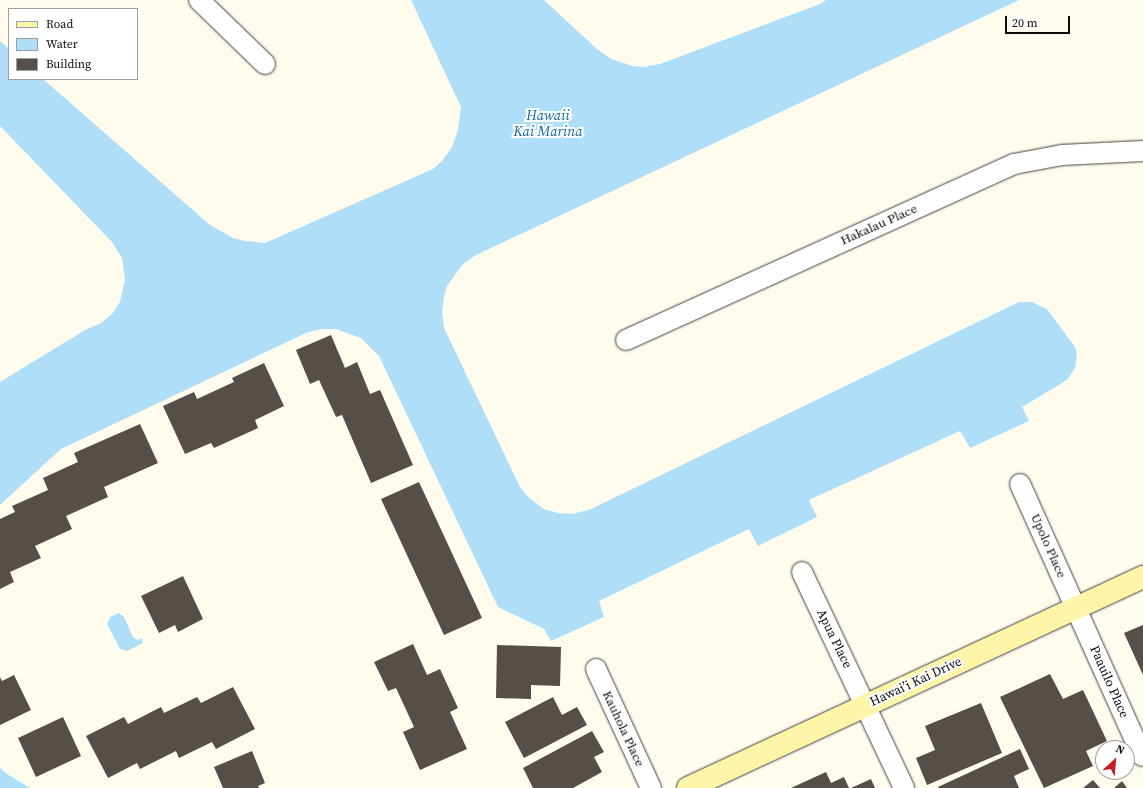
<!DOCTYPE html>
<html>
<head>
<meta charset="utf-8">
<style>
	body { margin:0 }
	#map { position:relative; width:1143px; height:788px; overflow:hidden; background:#fffced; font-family:"Source Serif 4",serif }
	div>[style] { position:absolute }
	.water>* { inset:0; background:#afdef9 }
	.building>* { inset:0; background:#564e49 }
	.roads { filter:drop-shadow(0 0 1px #404040) drop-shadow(0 0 1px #404040) }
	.street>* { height:20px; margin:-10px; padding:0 10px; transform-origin:10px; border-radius:10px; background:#fff }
	.secondary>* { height:22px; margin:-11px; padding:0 11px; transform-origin:11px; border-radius:11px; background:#fff5a8 }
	span { translate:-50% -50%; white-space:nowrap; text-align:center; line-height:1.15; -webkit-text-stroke:4px #fff; paint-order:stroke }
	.street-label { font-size:13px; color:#0d0d0d }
	.water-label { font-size:14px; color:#1064a6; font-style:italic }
	.legend { position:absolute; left:8px; top:8px; width:130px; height:72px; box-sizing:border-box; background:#fff; border:1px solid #9e9e9e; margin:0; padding:5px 7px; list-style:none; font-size:12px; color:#0d0d0d }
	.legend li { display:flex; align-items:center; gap:8px; height:20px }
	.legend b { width:20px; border:1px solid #9e9e9e }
	.north { position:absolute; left:1095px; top:740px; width:40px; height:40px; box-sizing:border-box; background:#fff; border:1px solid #9e9e9e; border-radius:50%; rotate:26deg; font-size:11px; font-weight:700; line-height:16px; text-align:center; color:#0d0d0d }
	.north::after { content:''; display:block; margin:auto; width:14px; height:18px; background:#c51e26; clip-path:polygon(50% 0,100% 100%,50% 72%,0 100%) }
	.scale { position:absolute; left:1005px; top:16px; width:65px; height:18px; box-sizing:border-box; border:2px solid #0d0d0d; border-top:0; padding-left:5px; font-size:12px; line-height:14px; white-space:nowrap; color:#0d0d0d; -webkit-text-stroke:3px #fff; paint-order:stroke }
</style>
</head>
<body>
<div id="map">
	<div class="water">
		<div style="clip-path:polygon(411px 0,544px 0,597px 49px,611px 59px,633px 66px,644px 67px,660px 64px,820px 4px,826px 0,1019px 0,476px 255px,463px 264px,447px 286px,444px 296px,442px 312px,444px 328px,520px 487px,529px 498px,544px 509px,558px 513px,573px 514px,591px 509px,1019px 302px,1032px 302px,1047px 309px,1075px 347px,1077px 355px,1075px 368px,1068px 379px,1062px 383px,1022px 407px,1029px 421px,970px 448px,960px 431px,809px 500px,817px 517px,758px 546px,749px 529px,599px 601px,604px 617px,551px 641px,544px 629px,498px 607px,379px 356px,361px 338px,336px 329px,321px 329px,306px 333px,61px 449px,0 505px,0 382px,85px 330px,101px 323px,112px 314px,120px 302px,125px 280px,122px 258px,112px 242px,0 126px,0 41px,9px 49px,9px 79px,43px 79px,210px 225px,233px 238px,245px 241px,265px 243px,433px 169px,442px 161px,452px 147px,458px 130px,461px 107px)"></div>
		<div style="clip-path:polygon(119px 613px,124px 617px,133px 637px,138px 640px,141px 638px,143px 643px,127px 651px,120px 649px,107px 624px,110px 617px)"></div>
		<div style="clip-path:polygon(0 768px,7px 774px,30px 788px,0 788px)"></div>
	</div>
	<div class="building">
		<div style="clip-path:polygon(331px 335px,345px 368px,357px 362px,370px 394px,380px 390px,413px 465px,371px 483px,342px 415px,336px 417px,319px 380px,310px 384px,296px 350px)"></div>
		<div style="clip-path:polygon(264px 363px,284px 406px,255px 420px,258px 428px,214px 448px,211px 443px,185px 454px,163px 406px,194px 392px,197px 399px,234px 382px,232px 378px)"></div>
		<div style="clip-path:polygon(140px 424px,158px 463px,104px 487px,108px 497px,66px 516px,72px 529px,35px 546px,41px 558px,10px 572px,14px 582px,0 589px,0 519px,15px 512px,12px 506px,48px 490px,43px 478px,78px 462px,74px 453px)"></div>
		<div style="clip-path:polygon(419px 482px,482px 618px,444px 635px,381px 499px)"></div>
		<div style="clip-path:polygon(183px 576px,203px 619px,178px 632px,175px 625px,159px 633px,141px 596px)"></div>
		<div style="clip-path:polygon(1143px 625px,1143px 675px,1124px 633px)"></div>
		<div style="clip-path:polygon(413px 644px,427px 675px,440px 669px,458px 708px,450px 712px,467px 749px,420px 770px,403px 732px,414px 727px,396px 688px,388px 691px,374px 662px)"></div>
		<div style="clip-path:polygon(497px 645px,561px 647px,560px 686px,531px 685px,531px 699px,496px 698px)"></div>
		<div style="clip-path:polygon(1050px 674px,1063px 699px,1083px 690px,1107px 741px,1086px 751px,1093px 766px,1044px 788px,1000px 697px)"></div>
		<div style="clip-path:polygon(14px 675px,31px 710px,0 725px,0 677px,2px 681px)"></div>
		<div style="clip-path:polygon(233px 687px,255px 729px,216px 749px,212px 742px,179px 758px,176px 751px,140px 769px,137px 763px,108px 778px,86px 736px,124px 717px,128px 724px,161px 707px,164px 713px,197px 697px,201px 703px)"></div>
		<div style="clip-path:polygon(553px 697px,562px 715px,577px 707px,587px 725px,524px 758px,505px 722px)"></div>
		<div style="clip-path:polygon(981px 703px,1002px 753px,927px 785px,916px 758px,935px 750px,925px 726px)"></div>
		<div style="clip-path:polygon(63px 717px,81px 756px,36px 777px,18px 738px)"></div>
		<div style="clip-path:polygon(592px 731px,604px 752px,594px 757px,602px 772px,573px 788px,533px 788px,523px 768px)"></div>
		<div style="clip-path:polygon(1020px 749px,1029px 769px,1014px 776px,1019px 788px,939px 788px,938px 787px)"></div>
		<div style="clip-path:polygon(252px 751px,265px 783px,258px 786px,259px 788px,223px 788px,214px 767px)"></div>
		<div style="clip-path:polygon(826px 772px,831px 783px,844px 777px,849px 788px,791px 788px)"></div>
		<div style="clip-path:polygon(871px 779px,875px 788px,851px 788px)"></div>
		<div style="clip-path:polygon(1093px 780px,1100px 788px,1083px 788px)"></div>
		<div style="clip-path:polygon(1122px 781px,1127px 788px,1114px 788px)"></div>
	</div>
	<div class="roads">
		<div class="street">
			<div style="left:199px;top:0;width:92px;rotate:44.1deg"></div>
			<div style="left:626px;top:340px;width:426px;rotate:-24.4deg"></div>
			<div style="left:1014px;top:164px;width:49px;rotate:-10.6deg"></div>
			<div style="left:1062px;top:155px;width:81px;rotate:-2.8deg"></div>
			<div style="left:1020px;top:484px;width:298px;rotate:65.8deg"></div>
			<div style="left:802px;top:572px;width:239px;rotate:64.7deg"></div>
			<div style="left:596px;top:669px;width:131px;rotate:65.2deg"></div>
		</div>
		<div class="secondary">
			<div style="left:688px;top:788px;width:502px;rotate:-24.88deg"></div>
		</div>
	</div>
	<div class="street-label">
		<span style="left:879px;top:225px;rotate:-24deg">Hakalau Place</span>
		<span style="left:1048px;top:546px;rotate:66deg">Upolo Place</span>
		<span style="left:834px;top:639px;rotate:64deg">Apua Place</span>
		<span style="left:916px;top:682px;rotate:-25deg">Hawai’i Kai Drive</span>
		<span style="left:1109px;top:682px;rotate:66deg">Paauilo Place</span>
		<span style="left:623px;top:729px;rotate:65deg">Kauhola Place</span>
	</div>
	<div class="water-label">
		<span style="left:548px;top:123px">Hawaii<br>Kai Marina</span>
	</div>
	<ul class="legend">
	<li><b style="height:5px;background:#fff5a8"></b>Road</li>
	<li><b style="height:11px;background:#afdef9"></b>Water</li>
	<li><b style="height:11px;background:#564e49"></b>Building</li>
	</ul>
	<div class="north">N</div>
	<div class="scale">20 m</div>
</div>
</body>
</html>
